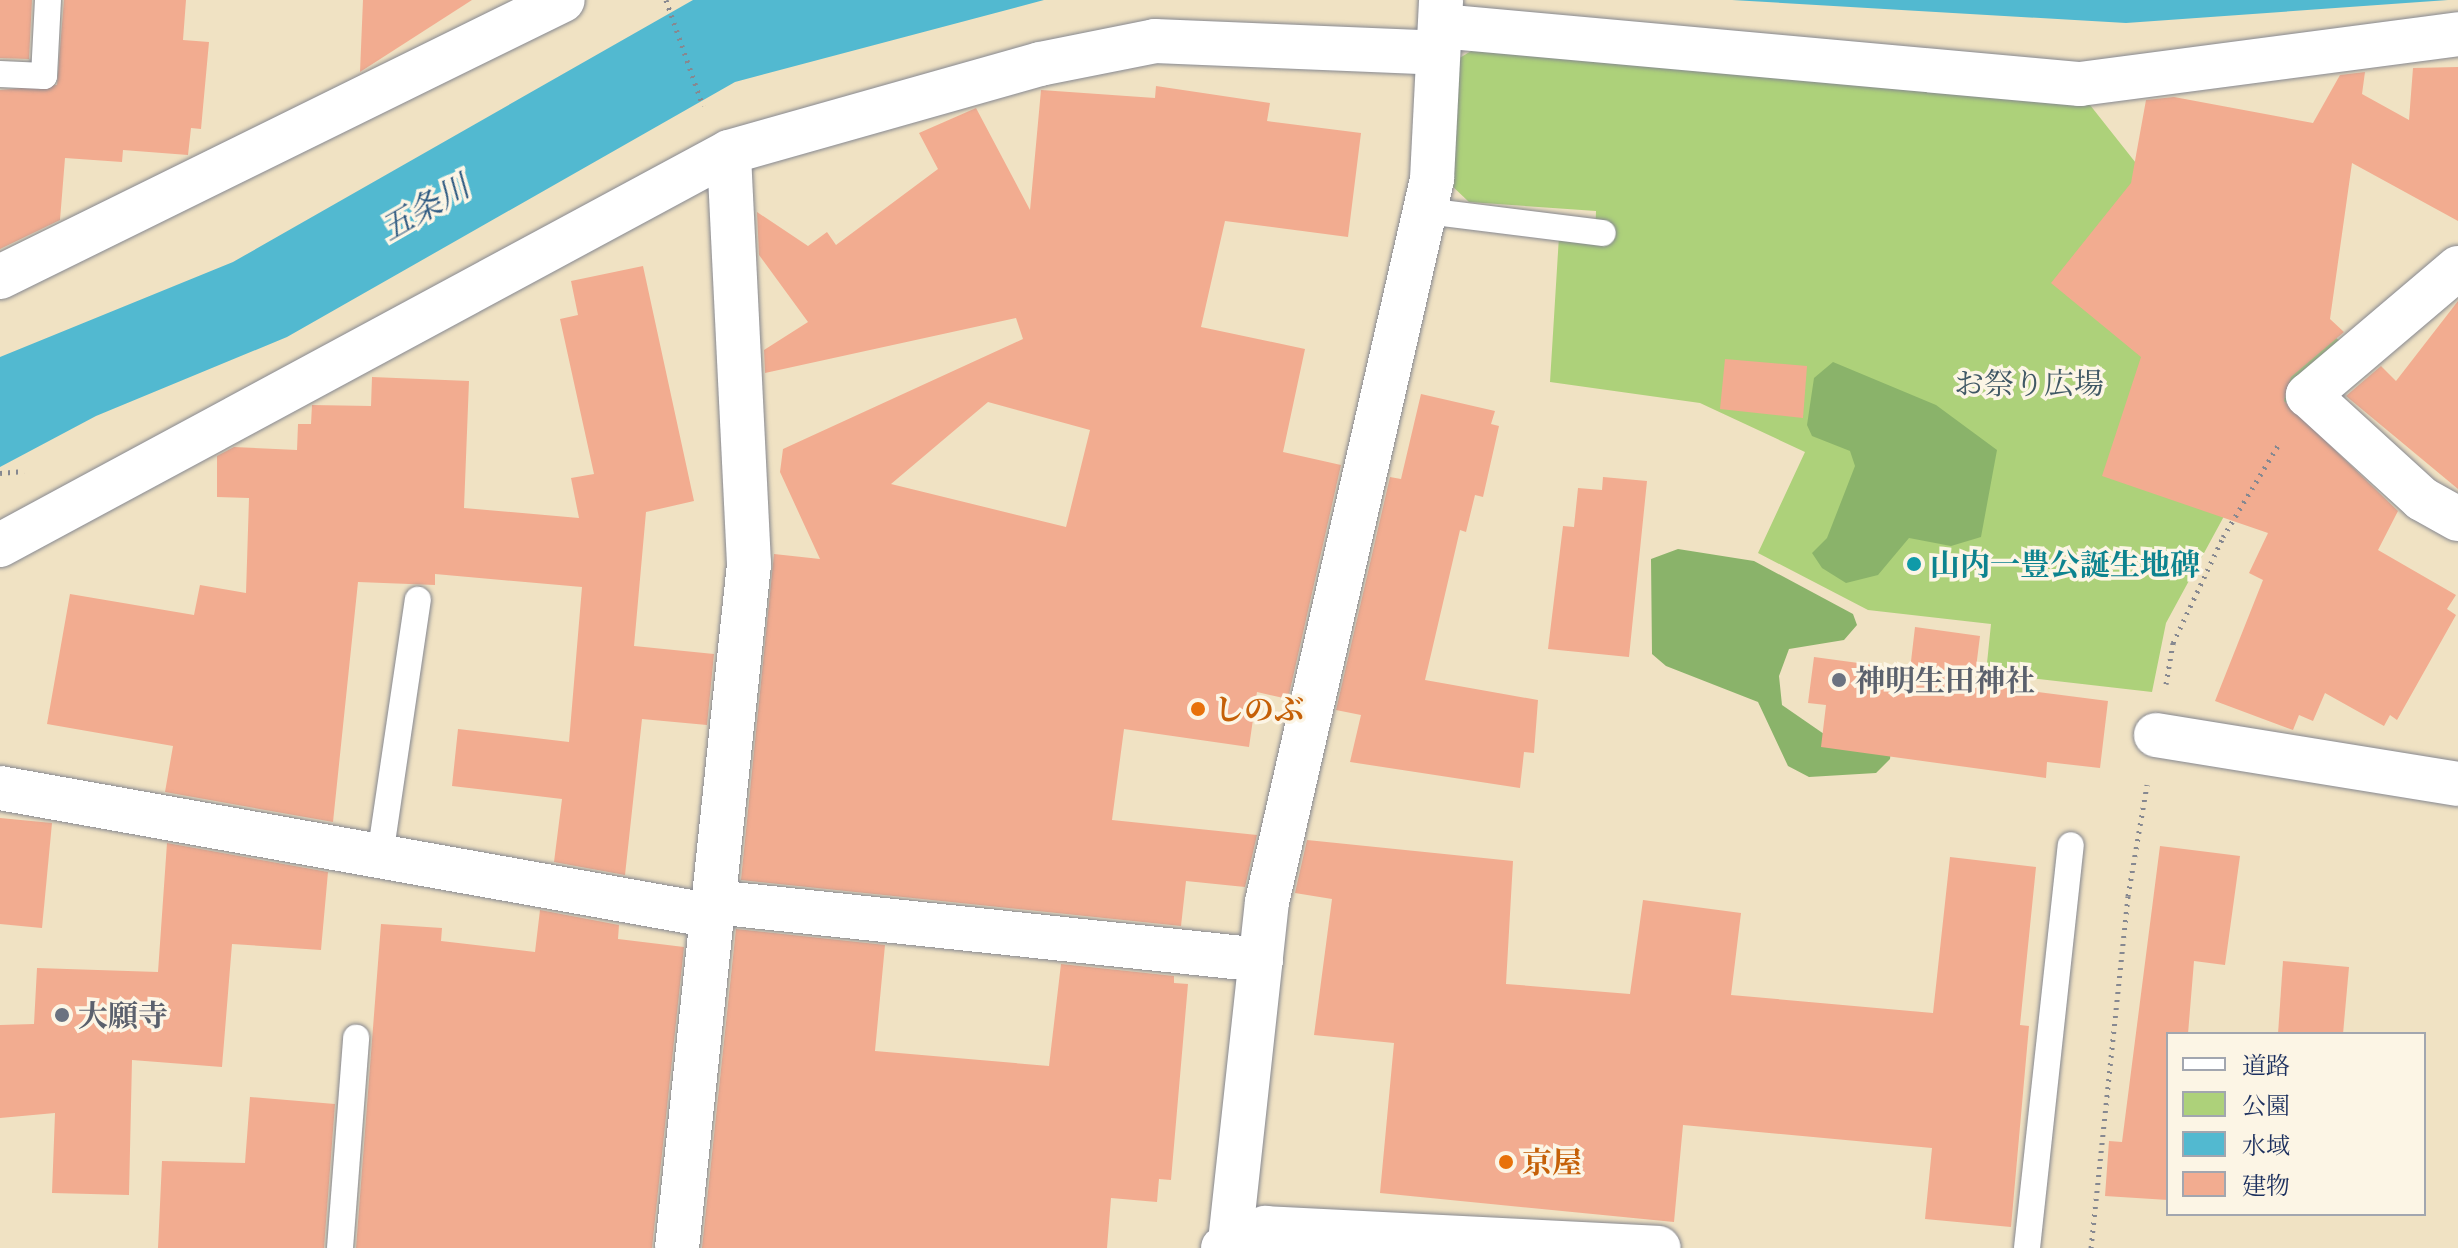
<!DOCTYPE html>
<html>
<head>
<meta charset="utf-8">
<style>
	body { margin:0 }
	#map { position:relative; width:2458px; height:1248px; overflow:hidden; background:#f0e2c3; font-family:"Gentium Book Plus","Noto Serif JP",serif }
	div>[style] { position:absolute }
	.green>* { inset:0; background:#add17a }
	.forest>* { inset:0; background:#8ab36a }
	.water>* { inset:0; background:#52b9d0 }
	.building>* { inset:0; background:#f2ac90 }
	.path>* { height:5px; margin-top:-2.5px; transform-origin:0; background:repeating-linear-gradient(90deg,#868890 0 2px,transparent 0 8px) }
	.roads { filter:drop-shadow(0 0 2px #868890) drop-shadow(0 0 2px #868890) }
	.service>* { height:26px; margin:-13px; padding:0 13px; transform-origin:13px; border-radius:13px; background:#fff }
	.minor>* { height:44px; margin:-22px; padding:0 22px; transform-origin:22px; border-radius:22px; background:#fff }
	.primary>* { height:44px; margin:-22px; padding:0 22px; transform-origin:22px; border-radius:22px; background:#fff }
	.dots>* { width:22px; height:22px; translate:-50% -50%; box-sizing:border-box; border:4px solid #fcf5e5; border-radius:50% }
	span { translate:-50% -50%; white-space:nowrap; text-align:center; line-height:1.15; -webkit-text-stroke:7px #fcf5e5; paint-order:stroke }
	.park-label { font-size:30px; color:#405865 }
	.culture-label { font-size:30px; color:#0d838f; font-weight:700 }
	.left { translate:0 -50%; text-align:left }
	.worship-label { font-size:30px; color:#5b616d; font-weight:700 }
	.food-label { font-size:30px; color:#c56008; font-weight:700 }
	.water-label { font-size:32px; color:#2c5880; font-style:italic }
	.legend { position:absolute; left:2166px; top:1032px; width:260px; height:184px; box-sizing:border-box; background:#fcf5e5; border:2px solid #a2a6af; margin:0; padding:10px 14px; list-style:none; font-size:24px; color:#1b2f5e }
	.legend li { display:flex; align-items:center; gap:16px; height:40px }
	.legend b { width:40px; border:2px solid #a2a6af }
</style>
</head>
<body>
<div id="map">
	<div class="green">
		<div style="clip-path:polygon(1481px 45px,2090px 105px,2143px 172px,2342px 343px,2298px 380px,2166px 623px,2152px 692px,1986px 673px,1991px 624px,1868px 610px,1758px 553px,1805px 452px,1700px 403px,1550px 382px,1559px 236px,1595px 241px,1596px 211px,1469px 202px,1450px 184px,1458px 59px)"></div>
	</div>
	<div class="forest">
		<div style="clip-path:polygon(1833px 362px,1936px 405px,1997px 450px,1981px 537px,1951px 546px,1909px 538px,1878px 575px,1846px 583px,1822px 568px,1812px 553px,1827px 538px,1855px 466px,1850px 451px,1812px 436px,1807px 425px,1814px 378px)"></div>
		<div style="clip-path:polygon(1678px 549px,1754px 561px,1853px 614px,1857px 625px,1844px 640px,1789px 649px,1779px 676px,1782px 705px,1824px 734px,1892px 741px,1890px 759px,1876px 773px,1809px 777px,1788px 766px,1758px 702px,1666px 666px,1652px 654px,1651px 559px)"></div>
	</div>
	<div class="water">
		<div style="clip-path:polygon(693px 0,1044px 0,735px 82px,287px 337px,96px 416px,0 467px,0 357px,233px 262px)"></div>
		<div style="clip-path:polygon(1732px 0,2448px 0,2126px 23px)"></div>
	</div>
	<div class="building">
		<div style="clip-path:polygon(0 0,32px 0,29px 59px,0 58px)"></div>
		<div style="clip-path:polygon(64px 0,186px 0,183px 40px,209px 42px,201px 129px,191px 128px,188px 155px,123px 150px,122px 162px,65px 158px,60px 220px,0 249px,0 90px,57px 85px)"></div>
		<div style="clip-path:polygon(363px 0,472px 0,360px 72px)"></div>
		<div style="clip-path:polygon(2458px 67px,2458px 221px,2352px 163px,2330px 319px,2344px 332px,2291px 377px,2284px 401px,2398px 511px,2378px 550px,2456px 595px,2447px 609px,2456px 615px,2397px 720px,2390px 715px,2384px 726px,2325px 693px,2313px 721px,2299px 715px,2293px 730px,2215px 701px,2263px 580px,2249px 573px,2268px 533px,2102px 476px,2141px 357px,2051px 283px,2131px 183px,2146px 100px,2174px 97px,2313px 123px,2340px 75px,2365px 72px,2362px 94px,2409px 120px,2413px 68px)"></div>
		<div style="clip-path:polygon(evenodd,1156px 86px,1270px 103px,1267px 121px,1361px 133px,1348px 237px,1225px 221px,1201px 327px,1305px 349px,1283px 452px,1341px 465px,1288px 699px,1257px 692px,1249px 747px,1124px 729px,1112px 820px,1257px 835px,1245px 887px,1186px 881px,1181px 926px,741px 880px,774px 554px,820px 559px,780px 472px,783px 449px,1023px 339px,1016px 318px,765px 373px,764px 350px,808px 322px,759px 255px,757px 212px,808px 246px,827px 232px,836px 245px,938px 169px,919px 133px,976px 108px,1030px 210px,1041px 90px,1155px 98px,1156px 86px,988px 402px,1090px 430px,1066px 527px,891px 484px,988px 402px)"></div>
		<div style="clip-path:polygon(643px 266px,694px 501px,646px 512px,634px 646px,714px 654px,707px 725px,642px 719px,625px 875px,554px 862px,562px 799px,452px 786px,458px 729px,569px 742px,582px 587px,435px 574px,435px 585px,358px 582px,333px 822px,165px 792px,173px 746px,47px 724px,70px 594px,194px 615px,200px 585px,246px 593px,249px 498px,217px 497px,217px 456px,234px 447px,297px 450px,298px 424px,311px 424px,312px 405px,371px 406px,372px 377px,469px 381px,464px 508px,579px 518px,571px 478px,594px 474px,560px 319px,578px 315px,571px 281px)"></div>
		<div style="clip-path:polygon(2458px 301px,2458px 489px,2346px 396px,2381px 366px,2396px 381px)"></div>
		<div style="clip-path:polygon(1725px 359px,1807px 366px,1803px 418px,1720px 409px)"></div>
		<div style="clip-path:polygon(1421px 394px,1495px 411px,1491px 424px,1499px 426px,1483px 497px,1475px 495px,1466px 532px,1460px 530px,1425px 680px,1538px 700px,1534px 753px,1524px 752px,1520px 788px,1350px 762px,1361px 715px,1336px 710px,1390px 477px,1401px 479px)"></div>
		<div style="clip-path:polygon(1603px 477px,1647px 481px,1629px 657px,1548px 649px,1563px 526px,1574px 527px,1578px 488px,1602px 490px)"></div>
		<div style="clip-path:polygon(1915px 627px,1980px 636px,1974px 684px,2108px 701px,2100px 768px,2047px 762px,2046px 778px,1821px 747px,1826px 705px,1808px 703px,1814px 657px,1910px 670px)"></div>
		<div style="clip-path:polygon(0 818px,52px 823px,42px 928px,0 924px)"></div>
		<div style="clip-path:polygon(1307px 840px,1513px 861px,1506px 984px,1630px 994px,1643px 900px,1741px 913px,1731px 995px,1933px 1013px,1950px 857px,2036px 867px,2020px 1025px,2029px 1026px,2011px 1227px,1925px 1219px,1932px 1148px,1683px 1125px,1674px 1222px,1380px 1193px,1394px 1043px,1314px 1035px,1332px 899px,1295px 893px)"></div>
		<div style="clip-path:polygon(167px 843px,328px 872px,321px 950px,232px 944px,222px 1067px,132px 1060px,129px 1195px,52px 1193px,55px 1113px,0 1118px,0 1025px,34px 1024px,37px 968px,158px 972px)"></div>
		<div style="clip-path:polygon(2160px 846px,2240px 856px,2225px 965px,2194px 961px,2188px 1034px,2168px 1034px,2168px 1200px,2105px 1196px,2109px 1141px,2122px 1142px)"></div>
		<div style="clip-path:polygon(540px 910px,619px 925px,618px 939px,684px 947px,652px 1248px,356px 1248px,381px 924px,442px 928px,441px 941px,535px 952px)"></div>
		<div style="clip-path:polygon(736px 929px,885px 945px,875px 1051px,1049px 1066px,1061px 964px,1174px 976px,1174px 983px,1188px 984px,1171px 1180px,1159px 1179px,1157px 1202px,1111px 1198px,1107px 1248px,702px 1248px)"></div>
		<div style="clip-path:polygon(2283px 961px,2349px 967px,2343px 1034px,2278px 1034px)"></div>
		<div style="clip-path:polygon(250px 1097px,335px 1104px,324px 1248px,158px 1248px,162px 1161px,245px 1163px)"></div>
	</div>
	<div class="path">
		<div style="left:666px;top:0;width:112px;rotate:70.8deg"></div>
		<div style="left:0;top:473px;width:24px;rotate:-5deg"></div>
		<div style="left:2166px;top:684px;width:42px;rotate:-80.3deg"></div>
		<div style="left:2173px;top:643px;width:117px;rotate:-64.7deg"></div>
		<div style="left:2223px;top:537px;width:111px;rotate:-59deg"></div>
		<div style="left:2091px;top:1248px;width:354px;rotate:-84deg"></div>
		<div style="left:2128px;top:896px;width:113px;rotate:-80.3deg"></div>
	</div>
	<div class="roads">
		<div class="service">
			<div style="left:0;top:74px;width:44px;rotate:2.6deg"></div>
			<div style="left:44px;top:76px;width:76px;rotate:-87deg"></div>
			<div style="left:1426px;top:211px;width:178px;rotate:7.1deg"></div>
			<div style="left:380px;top:856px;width:259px;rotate:-81.6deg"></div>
			<div style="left:340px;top:1248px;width:211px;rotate:-85.6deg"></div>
			<div style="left:2027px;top:1248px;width:405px;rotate:-83.8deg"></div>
		</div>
		<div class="minor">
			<div style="left:1440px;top:26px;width:643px;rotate:5.18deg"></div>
			<div style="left:2080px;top:84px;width:381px;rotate:-7.5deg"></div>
			<div style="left:2458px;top:268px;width:197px;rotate:139.7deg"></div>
			<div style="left:2308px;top:395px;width:154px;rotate:42.4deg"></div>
			<div style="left:2422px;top:499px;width:41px;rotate:29.1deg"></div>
			<div style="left:0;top:277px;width:627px;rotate:-26.2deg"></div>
			<div style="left:0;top:545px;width:828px;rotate:-28.33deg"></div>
			<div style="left:729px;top:152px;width:323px;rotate:-15.8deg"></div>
			<div style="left:1040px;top:64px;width:117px;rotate:-11.3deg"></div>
			<div style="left:1155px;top:41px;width:283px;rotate:2.4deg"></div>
			<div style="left:2156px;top:735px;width:306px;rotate:9.2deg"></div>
			<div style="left:0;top:788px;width:724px;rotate:10.18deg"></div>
			<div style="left:714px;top:902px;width:550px;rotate:6.05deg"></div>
			<div style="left:1230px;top:1242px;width:342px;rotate:-83.8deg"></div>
			<div style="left:1267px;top:902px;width:742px;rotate:-77.14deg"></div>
			<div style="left:1432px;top:179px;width:179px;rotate:-87.1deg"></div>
			<div style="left:677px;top:1248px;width:688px;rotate:-83.99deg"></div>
			<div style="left:749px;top:564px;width:412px;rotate:-92.8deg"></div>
		</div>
		<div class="primary">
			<div style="left:1223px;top:1248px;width:47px;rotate:-25.5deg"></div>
			<div style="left:1265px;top:1228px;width:394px;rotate:2.9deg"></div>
		</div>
	</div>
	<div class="dots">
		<div style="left:1914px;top:564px;background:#0f9aa8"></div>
		<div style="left:1839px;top:680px;background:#6b7280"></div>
		<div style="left:1198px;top:709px;background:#e8710a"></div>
		<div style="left:62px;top:1015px;background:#6b7280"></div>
		<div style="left:1506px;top:1162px;background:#e8710a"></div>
	</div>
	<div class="park-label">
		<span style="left:2029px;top:383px">お祭り広場</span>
	</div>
	<div class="culture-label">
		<span class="left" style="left:1930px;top:564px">山内一豊公誕生地碑</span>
	</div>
	<div class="worship-label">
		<span class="left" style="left:1855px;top:680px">神明生田神社</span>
		<span class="left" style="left:78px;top:1015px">大願寺</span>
	</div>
	<div class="food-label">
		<span class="left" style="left:1214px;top:709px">しのぶ</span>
		<span class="left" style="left:1522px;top:1162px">京屋</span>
	</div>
	<div class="water-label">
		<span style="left:425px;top:208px;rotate:-30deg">五条川</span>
	</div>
	<ul class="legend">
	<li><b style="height:10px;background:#fff"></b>道路</li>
	<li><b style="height:22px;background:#add17a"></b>公園</li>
	<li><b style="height:22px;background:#52b9d0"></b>水域</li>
	<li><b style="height:22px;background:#f2ac90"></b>建物</li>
	</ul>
</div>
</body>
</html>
